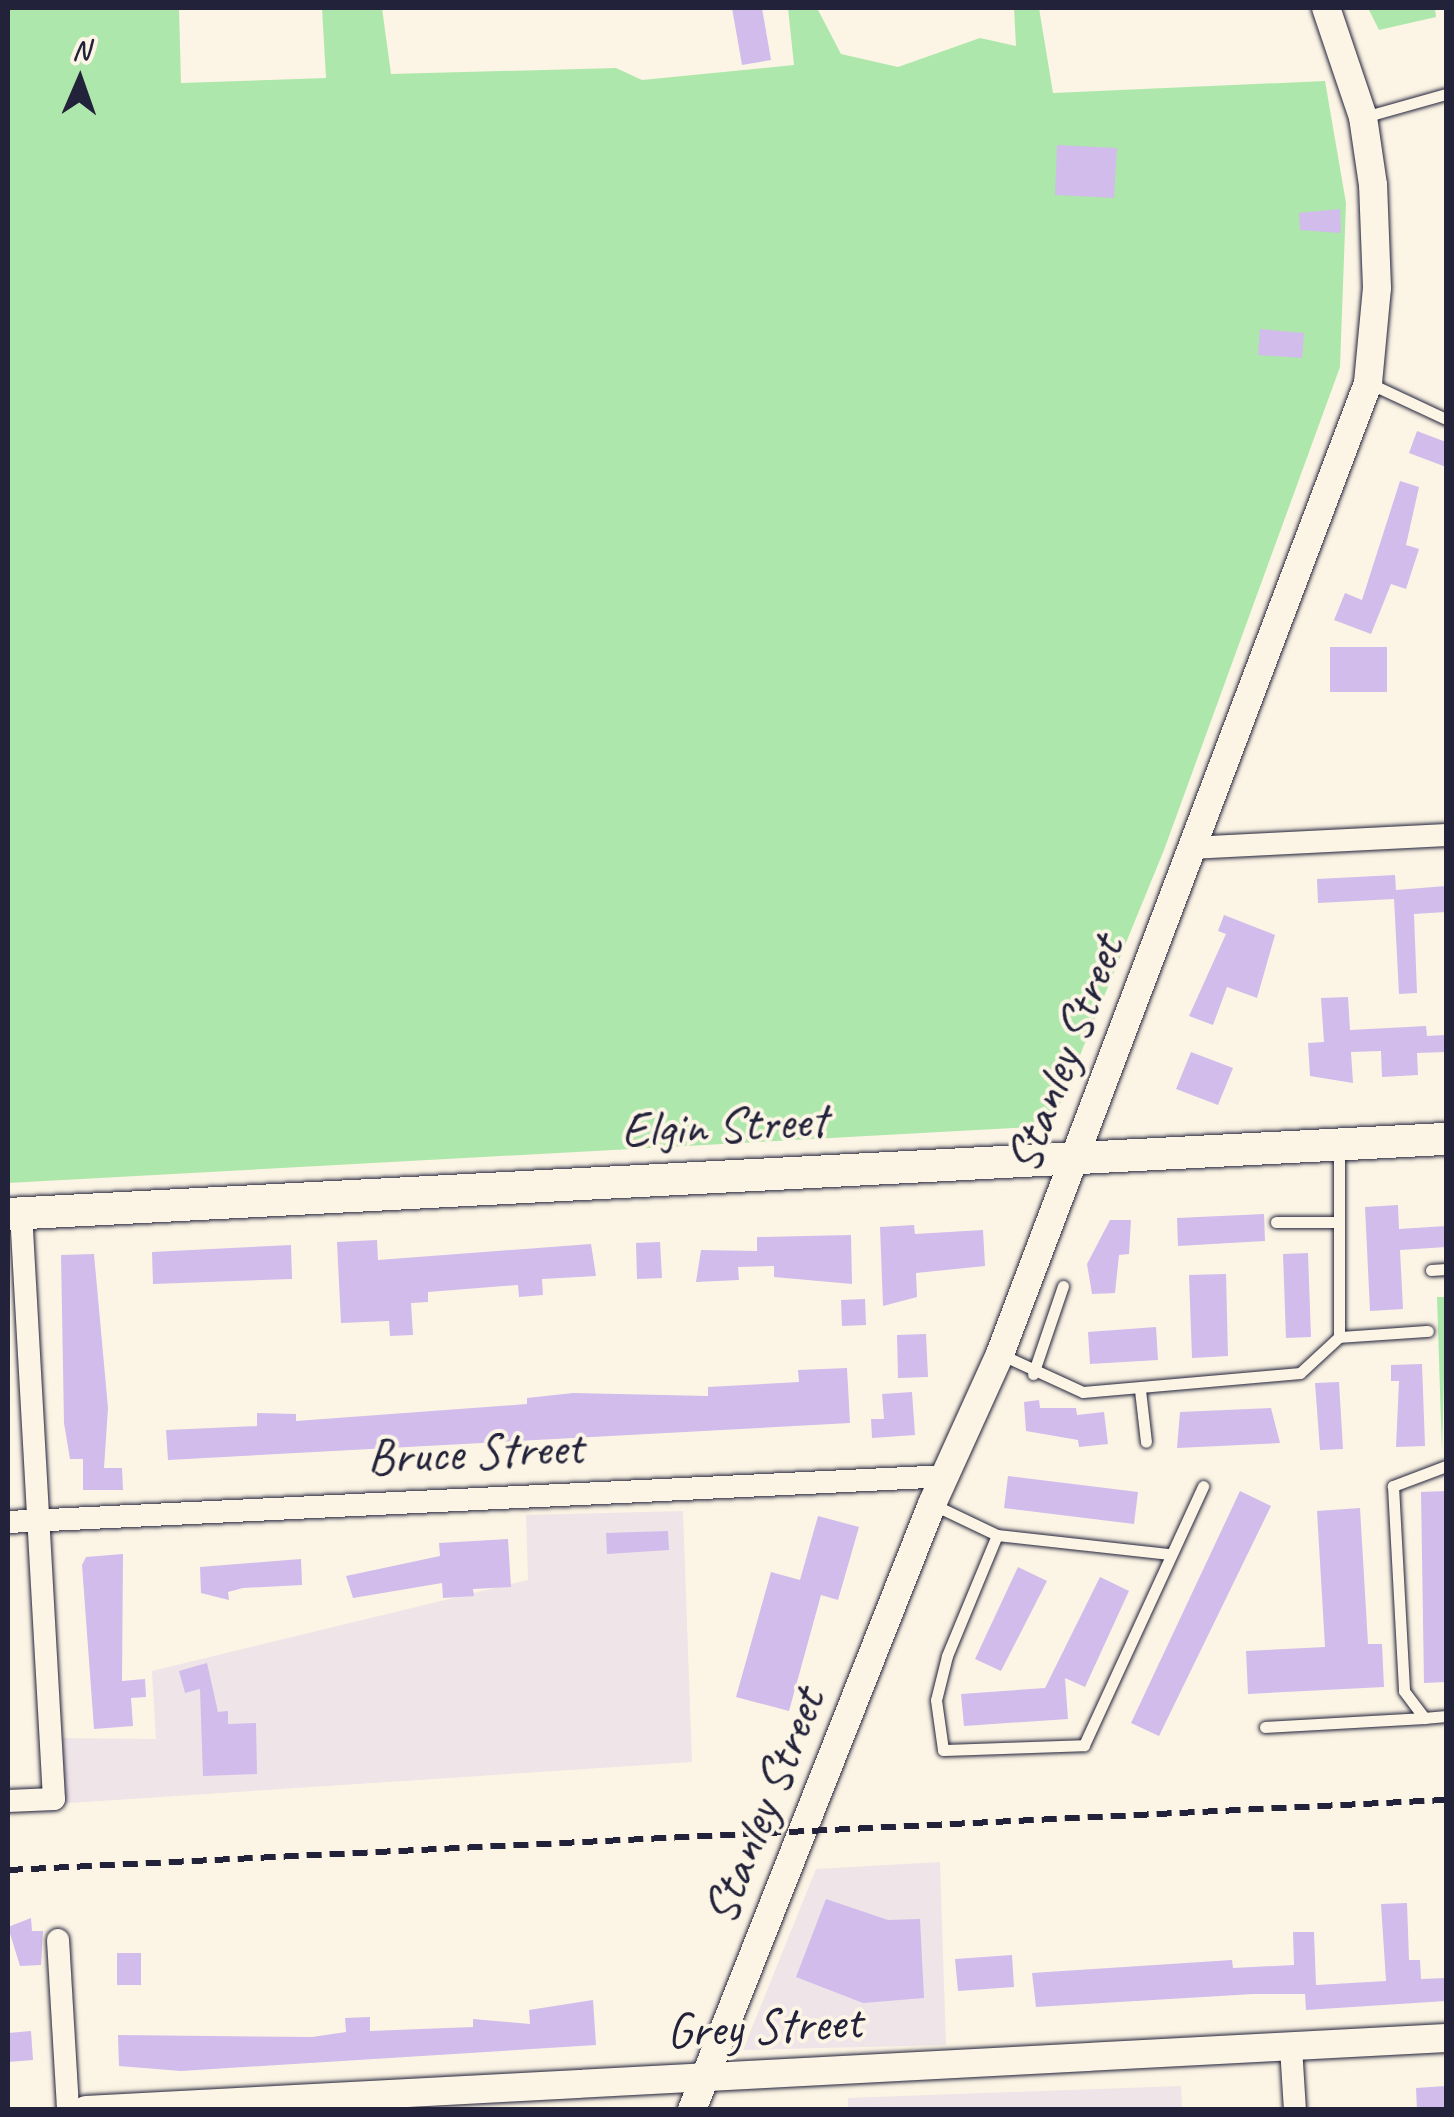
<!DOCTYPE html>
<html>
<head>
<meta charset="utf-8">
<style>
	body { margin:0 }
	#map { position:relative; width:1454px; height:2117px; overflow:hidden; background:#fcf5e5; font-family:Caveat,sans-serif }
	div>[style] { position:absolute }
	.built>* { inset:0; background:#efe4e7 }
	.green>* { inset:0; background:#aee7ab }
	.building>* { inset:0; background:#d1bcec }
	.roads { filter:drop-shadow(0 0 2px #22223b) drop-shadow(0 0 2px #22223b) }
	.service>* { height:11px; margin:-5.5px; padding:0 5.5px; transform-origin:5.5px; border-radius:5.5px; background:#fcf5e5 }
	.minor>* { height:22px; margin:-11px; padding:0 11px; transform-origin:11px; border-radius:11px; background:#fcf5e5 }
	.tertiary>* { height:28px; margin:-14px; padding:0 14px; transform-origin:14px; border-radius:14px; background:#fcf5e5 }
	.secondary>* { height:32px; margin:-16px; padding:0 16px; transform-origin:16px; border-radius:16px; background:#fcf5e5 }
	.rail>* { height:6px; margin-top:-3px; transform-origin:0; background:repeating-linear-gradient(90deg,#22223b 0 15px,transparent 0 23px) }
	span { translate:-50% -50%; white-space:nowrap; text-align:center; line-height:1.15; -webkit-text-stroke:8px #fcf5e5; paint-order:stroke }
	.street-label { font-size:50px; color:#22223b }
	.frame { position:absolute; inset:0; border:10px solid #22223b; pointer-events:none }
	.north { position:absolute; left:30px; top:30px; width:100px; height:100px; -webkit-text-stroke:8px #fcf5e5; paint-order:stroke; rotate:2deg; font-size:28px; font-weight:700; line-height:40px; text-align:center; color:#22223b }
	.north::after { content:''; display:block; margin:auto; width:35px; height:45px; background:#22223b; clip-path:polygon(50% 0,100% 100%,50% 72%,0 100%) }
</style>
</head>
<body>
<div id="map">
	<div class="built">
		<div style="clip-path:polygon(683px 1511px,692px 1762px,54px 1804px,51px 1738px,156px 1739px,152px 1671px,528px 1580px,526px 1515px)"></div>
		<div style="clip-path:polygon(940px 1862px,946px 2045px,743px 2050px,816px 1869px)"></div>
		<div style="clip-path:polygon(1181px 2086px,1182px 2109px,848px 2109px,848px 2098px)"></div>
	</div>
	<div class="green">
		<div style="clip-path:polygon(8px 8px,179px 8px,181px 83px,326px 78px,322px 8px,382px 8px,391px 74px,616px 68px,642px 80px,794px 65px,788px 8px,817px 8px,841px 54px,898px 67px,980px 38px,1016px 46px,1014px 8px,1039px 8px,1053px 93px,1325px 81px,1346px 203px,1340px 367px,1164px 850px,1051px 1126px,8px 1183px)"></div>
		<div style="clip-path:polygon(1368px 8px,1435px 8px,1436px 17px,1379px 30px)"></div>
		<div style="clip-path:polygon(1437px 1297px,1446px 1297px,1442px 1454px)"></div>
	</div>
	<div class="building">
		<div style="clip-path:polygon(732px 8px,762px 8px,771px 60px,742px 65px)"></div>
		<div style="clip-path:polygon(1057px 145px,1117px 148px,1114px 198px,1055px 195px)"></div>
		<div style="clip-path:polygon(1340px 209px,1341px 233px,1300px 230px,1299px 213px)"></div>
		<div style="clip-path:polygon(1260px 329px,1304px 333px,1302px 358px,1258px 355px)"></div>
		<div style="clip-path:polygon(1417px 431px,1446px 442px,1446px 467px,1409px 453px)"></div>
		<div style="clip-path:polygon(1400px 481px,1419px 487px,1406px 545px,1419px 549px,1406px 589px,1391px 584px,1371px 634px,1334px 620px,1345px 593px,1362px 600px)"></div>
		<div style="clip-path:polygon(1330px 647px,1387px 647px,1387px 692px,1330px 692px)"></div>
		<div style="clip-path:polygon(1395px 875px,1396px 890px,1446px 886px,1446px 912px,1414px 914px,1417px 993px,1399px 994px,1394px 899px,1318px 903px,1317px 879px)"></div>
		<div style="clip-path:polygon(1224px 915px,1275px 935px,1257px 998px,1227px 987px,1213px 1025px,1189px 1016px,1226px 934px,1218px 931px)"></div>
		<div style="clip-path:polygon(1348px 997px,1350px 1030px,1426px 1026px,1427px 1036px,1446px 1035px,1446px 1052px,1417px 1053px,1418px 1075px,1382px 1077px,1381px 1051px,1351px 1052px,1353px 1083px,1310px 1076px,1308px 1043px,1324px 1042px,1321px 998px)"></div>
		<div style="clip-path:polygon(1191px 1052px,1233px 1068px,1218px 1105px,1176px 1089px)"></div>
		<div style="clip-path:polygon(1398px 1205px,1399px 1229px,1446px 1226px,1446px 1247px,1400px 1250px,1403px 1309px,1370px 1311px,1365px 1207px)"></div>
		<div style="clip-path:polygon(1264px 1214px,1265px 1241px,1178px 1246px,1177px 1218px)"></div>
		<div style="clip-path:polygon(1110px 1220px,1131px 1220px,1129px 1254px,1119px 1255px,1115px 1293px,1092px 1294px,1087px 1264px)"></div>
		<div style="clip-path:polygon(914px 1225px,915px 1234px,983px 1230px,985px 1266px,916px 1273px,917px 1297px,883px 1306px,880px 1227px)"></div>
		<div style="clip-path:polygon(851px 1235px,852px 1284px,774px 1277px,774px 1266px,738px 1267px,739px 1280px,696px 1282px,701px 1250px,757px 1251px,757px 1237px)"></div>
		<div style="clip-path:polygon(377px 1240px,378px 1260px,591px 1244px,596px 1276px,542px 1279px,543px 1295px,519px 1297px,518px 1285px,428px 1292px,428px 1302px,411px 1303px,413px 1335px,390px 1336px,389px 1321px,341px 1323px,337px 1242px)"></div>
		<div style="clip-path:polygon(660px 1242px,662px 1278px,637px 1279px,636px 1243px)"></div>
		<div style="clip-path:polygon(291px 1245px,292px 1279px,153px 1284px,152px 1252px)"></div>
		<div style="clip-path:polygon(1308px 1253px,1311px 1337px,1286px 1338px,1283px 1254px)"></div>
		<div style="clip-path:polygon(94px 1254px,108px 1408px,104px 1468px,122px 1468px,123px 1490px,83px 1490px,83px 1459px,70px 1459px,64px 1423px,61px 1255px)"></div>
		<div style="clip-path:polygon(1226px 1274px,1228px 1356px,1192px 1358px,1189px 1275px)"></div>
		<div style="clip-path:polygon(865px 1299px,866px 1325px,842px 1326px,841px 1300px)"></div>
		<div style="clip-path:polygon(1156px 1327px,1158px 1360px,1090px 1364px,1088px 1332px)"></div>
		<div style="clip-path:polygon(926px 1334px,928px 1377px,898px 1378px,897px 1335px)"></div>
		<div style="clip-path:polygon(1422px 1364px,1425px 1446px,1396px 1447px,1399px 1381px,1391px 1381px,1391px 1365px)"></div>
		<div style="clip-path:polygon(847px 1368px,850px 1423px,168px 1460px,166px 1430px,257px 1426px,257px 1413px,296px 1414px,296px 1421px,527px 1404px,527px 1398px,573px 1393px,708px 1396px,708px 1387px,799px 1382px,798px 1370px)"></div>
		<div style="clip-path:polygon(1339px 1382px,1343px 1449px,1320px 1450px,1315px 1383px)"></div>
		<div style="clip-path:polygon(912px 1392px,915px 1435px,872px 1438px,871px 1419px,884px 1419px,882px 1394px)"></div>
		<div style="clip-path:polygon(1039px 1400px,1040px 1408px,1076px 1408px,1077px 1415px,1104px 1412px,1108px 1444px,1079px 1447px,1078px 1440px,1026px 1431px,1024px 1402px)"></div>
		<div style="clip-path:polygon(1271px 1408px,1280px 1443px,1177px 1448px,1180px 1412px)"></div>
		<div style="clip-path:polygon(1008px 1476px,1138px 1492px,1134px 1524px,1004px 1508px)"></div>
		<div style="clip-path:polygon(1240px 1491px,1271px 1506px,1159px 1736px,1131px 1723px)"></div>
		<div style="clip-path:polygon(1446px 1491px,1446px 1682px,1424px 1683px,1421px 1492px)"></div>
		<div style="clip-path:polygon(1360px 1508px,1368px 1644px,1382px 1644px,1384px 1687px,1248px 1694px,1246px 1651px,1325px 1647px,1317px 1511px)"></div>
		<div style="clip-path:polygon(818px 1516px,859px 1527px,838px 1600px,821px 1595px,789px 1711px,736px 1697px,771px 1572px,800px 1580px)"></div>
		<div style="clip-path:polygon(668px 1531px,669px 1550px,607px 1554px,606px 1533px)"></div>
		<div style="clip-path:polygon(508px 1539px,511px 1587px,473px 1589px,474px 1596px,443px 1598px,442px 1583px,353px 1598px,346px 1576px,440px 1556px,439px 1543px)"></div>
		<div style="clip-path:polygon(123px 1554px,122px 1681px,145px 1679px,146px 1697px,131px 1698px,133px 1726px,94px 1729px,82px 1565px,86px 1557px)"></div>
		<div style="clip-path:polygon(301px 1559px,302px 1585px,243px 1588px,228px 1592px,229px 1600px,201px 1593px,200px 1567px)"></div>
		<div style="clip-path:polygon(1018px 1567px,1047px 1581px,1001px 1671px,975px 1659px)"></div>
		<div style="clip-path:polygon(1100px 1577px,1129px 1591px,1085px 1687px,1065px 1678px,1068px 1719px,964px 1726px,961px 1694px,1045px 1688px)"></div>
		<div style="clip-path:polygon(207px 1663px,218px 1712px,228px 1711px,228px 1724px,256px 1723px,257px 1774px,203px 1776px,200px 1689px,185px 1693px,179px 1671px)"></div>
		<div style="clip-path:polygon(826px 1899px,888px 1920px,920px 1919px,924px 1998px,863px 2003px,796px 1977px)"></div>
		<div style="clip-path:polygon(1407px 1903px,1409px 1960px,1420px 1960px,1421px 1979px,1446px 1978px,1446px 2001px,1306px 2010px,1305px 1994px,1253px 1994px,1036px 2007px,1032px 1973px,1232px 1960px,1233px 1968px,1294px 1965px,1293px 1932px,1314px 1932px,1316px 1985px,1386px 1981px,1381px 1904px)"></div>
		<div style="clip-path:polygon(31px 1918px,32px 1931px,43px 1931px,41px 1965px,20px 1966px,8px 1927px)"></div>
		<div style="clip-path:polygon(117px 1953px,141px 1953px,141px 1985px,117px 1985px)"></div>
		<div style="clip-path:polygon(1012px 1955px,1014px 1987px,958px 1991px,955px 1959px)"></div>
		<div style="clip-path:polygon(593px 2000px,596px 2045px,181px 2071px,119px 2066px,118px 2035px,312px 2037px,346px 2032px,345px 2018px,370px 2017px,370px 2031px,473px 2027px,473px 2019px,530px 2024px,529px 2010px)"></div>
		<div style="clip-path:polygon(31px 2031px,33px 2060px,8px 2062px,8px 2033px)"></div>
		<div style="clip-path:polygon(1446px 2086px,1446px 2110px,1417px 2110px,1416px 2088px)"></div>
	</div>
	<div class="roads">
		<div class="service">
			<div style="left:1364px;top:117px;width:85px;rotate:-15.7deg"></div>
			<div style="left:1369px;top:383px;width:85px;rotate:25.1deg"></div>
			<div style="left:1276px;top:1222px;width:63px"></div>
			<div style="left:1431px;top:1270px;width:15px;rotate:-4deg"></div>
			<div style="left:1339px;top:1337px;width:89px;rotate:-3.9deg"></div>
			<div style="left:1000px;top:1354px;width:91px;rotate:24.6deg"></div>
			<div style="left:1083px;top:1392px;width:218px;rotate:-5deg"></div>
			<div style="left:1300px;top:1373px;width:53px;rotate:-42.7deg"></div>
			<div style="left:1339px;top:1337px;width:192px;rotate:-90deg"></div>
			<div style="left:1033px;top:1374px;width:93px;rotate:-71.2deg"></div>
			<div style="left:1140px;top:1390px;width:52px;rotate:83.4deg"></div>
			<div style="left:1446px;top:1466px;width:57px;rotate:159.3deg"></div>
			<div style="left:1393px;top:1486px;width:205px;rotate:86.9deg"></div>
			<div style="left:1404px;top:1691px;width:34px;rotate:53deg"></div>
			<div style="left:1424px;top:1718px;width:22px;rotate:-5deg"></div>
			<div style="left:932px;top:1504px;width:72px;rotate:25.5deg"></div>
			<div style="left:997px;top:1535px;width:174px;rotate:6.3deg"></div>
			<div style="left:997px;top:1535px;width:131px;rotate:112.5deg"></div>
			<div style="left:947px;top:1656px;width:45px;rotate:104deg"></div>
			<div style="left:936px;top:1700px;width:50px;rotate:82deg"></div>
			<div style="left:943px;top:1750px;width:141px;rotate:-2deg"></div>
			<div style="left:1084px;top:1745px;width:285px;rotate:-65.3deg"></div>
			<div style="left:1265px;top:1727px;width:159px;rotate:-3.2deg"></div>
		</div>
		<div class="minor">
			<div style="left:1191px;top:848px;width:255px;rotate:-2.9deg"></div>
			<div style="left:8px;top:1522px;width:940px;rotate:-2.8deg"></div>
			<div style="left:8px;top:1801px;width:46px;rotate:-2.5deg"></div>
			<div style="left:54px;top:1799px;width:587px;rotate:-93.22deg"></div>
			<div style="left:58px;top:1940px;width:170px;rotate:86.6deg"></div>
			<div style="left:1291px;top:2047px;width:63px;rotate:86.4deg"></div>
		</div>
		<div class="tertiary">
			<div style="left:86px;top:2110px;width:1362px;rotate:-3.03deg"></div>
			<div style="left:692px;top:2110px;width:652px;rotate:-68.39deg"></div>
			<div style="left:932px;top:1504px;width:165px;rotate:-65.6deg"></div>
			<div style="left:1000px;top:1354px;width:1038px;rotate:-69.24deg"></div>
			<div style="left:1368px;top:383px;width:95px;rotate:-84.6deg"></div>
			<div style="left:1377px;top:288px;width:103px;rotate:-92.2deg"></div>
			<div style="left:1373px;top:185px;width:69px;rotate:-98.4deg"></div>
			<div style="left:1363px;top:117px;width:115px;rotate:-108.7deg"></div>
		</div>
		<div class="secondary">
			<div style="left:8px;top:1214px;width:1440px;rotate:-2.99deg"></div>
		</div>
	</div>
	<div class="rail">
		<div style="left:8px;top:1870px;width:1440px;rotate:-2.79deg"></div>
	</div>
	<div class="street-label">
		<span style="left:1064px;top:1054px;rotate:-69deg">Stanley Street</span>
		<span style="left:724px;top:1125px;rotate:-3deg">Elgin Street</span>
		<span style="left:475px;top:1452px;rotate:-3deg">Bruce Street</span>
		<span style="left:763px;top:1806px;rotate:-68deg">Stanley Street</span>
		<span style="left:764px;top:2026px;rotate:-3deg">Grey Street</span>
	</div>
	<div class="frame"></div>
	<div class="north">N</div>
</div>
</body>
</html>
